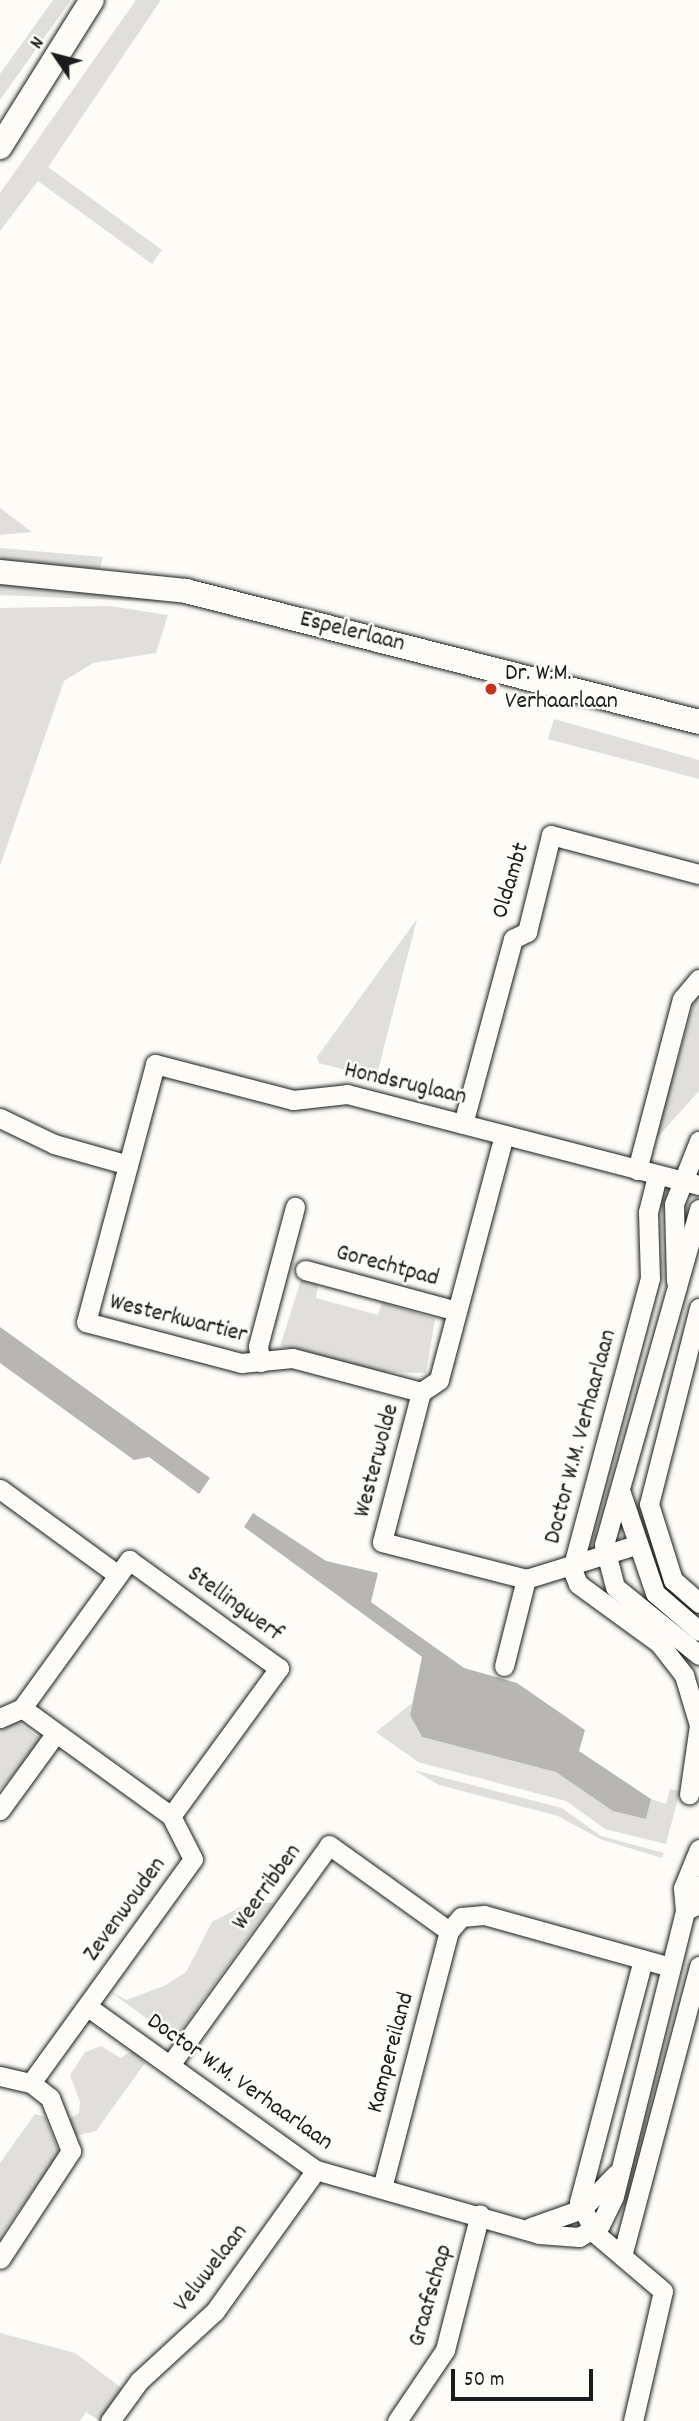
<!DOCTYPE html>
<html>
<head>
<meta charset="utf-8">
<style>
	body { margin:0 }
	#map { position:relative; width:699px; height:2421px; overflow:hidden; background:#fdfcf7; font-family:Dekko,sans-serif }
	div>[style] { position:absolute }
	.green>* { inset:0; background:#e0dfdb }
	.water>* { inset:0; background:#b7b6b2 }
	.roads { filter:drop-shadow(0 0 2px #1c1c1c) drop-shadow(0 0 2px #1c1c1c) }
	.minor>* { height:19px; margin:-9.5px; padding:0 9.5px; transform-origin:9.5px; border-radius:9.5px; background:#fdfcf7 }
	.major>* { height:24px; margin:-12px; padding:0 12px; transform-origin:12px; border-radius:12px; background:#fdfcf7 }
	.dots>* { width:19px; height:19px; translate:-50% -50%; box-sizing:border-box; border:4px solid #fdfcf7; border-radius:50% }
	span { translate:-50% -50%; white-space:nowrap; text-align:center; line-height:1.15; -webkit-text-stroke:5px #fdfcf7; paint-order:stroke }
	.street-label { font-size:24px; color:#1c1c1c }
	.poi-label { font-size:24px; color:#1c1c1c }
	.left { translate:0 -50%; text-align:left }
	.north { position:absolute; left:21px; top:21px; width:70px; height:70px; -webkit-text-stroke:5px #fdfcf7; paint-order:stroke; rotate:305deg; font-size:19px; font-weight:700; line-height:28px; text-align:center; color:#1c1c1c }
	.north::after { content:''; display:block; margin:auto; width:24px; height:32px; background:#1c1c1c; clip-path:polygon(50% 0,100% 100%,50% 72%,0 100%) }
	.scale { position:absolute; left:451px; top:2369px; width:142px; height:32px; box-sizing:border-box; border:4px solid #1c1c1c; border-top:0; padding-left:9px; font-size:21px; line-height:24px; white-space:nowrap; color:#1c1c1c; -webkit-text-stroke:5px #fdfcf7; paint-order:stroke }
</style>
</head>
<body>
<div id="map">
	<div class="green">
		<div style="clip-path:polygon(53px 0,71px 0,0 100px,0 74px)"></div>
		<div style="clip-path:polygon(136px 0,161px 0,48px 167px,162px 250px,152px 264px,38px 181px,0 231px,0 193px)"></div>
		<div style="clip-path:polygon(0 508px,32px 532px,0 535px)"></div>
		<div style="clip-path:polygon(0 548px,103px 557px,100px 569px,0 563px)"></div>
		<div style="clip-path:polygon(0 584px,73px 586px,162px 602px,0 595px)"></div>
		<div style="clip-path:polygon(110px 606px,168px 615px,156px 653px,93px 663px,64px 681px,0 866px,0 608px)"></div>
		<div style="clip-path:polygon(554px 719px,699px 760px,699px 779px,548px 739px)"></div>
		<div style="clip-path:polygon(417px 919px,376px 1078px,319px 1063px,317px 1057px)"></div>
		<div style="clip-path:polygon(699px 995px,699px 1091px,655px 1140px,695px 999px)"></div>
		<div style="clip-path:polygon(301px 1280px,318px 1285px,316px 1298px,378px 1315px,382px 1302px,435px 1319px,426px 1373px,374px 1372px,280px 1346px)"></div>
		<div style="clip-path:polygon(412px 1703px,410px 1715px,422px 1737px,557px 1772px,646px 1819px,651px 1799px,666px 1804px,670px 1789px,680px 1791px,666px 1844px,605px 1829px,566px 1801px,418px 1762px,376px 1732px)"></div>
		<div style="clip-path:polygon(12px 1718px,42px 1740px,0 1790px,0 1729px)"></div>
		<div style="clip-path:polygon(414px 1770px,562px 1808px,601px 1836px,664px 1853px,662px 1858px,600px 1839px,558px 1816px,439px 1785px)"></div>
		<div style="clip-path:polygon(250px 1902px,273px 1903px,180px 2032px,169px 2035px,108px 1990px,126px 2000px,164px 1986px,186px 1972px,212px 1922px)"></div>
		<div style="clip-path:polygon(101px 2046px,121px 2058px,134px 2049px,145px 2063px,96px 2131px,76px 2136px,68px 2119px,79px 2113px,80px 2102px,70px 2075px,85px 2052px)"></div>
		<div style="clip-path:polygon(35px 2114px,45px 2117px,59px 2153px,3px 2233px,0 2247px,0 2163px)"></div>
		<div style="clip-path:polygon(0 2333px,75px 2353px,123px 2389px,100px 2421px,86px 2412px,80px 2421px,0 2421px)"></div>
	</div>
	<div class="water">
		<div style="clip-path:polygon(0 1327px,210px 1478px,199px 1494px,149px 1457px,134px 1460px,0 1363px)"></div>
		<div style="clip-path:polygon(253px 1513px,326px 1561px,378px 1573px,371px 1602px,464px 1668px,517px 1683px,585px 1730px,579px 1751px,651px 1799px,646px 1819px,613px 1811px,556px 1772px,422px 1737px,410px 1715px,422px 1657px,244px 1527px)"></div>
	</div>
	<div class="roads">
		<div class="minor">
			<div style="left:0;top:1118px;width:60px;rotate:25.7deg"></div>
			<div style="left:54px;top:1144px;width:77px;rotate:15.8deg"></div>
			<div style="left:463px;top:1124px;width:192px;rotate:-74.9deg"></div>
			<div style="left:513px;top:939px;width:16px;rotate:-27deg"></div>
			<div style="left:527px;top:932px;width:100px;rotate:-76.1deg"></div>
			<div style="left:551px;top:835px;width:153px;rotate:14.8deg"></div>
			<div style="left:504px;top:1135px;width:253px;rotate:104.9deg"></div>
			<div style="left:439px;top:1380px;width:22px;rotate:146deg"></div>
			<div style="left:421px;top:1392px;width:155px;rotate:104.6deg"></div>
			<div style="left:382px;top:1542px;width:149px;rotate:14.4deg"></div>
			<div style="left:526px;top:1579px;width:115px;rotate:-17.2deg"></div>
			<div style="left:637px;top:1170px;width:177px;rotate:-75.3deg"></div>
			<div style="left:682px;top:999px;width:26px;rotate:-50deg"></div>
			<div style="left:657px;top:1176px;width:37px;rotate:104deg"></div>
			<div style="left:648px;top:1212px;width:66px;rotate:88.3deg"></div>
			<div style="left:650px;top:1278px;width:301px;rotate:105deg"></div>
			<div style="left:572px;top:1569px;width:16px;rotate:68deg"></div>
			<div style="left:578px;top:1584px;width:100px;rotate:36.1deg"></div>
			<div style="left:659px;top:1643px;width:41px;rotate:52deg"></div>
			<div style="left:684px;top:1675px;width:52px;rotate:73.3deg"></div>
			<div style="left:699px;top:1725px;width:70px;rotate:98.2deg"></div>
			<div style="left:699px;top:1209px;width:349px;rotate:105.8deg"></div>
			<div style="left:604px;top:1545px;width:43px;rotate:75.3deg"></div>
			<div style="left:615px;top:1587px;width:108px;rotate:39deg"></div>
			<div style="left:305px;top:1270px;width:157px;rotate:15.1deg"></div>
			<div style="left:676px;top:1281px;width:77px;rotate:-91.5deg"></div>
			<div style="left:674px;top:1204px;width:68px;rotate:-68.4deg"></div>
			<div style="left:699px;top:1308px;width:202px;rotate:104.3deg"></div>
			<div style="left:649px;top:1504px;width:80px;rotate:72.5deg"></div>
			<div style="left:673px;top:1580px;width:35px;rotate:41deg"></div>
			<div style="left:261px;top:1362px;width:16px;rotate:-101deg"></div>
			<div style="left:258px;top:1346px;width:144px;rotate:-75.1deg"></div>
			<div style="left:421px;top:1392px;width:133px;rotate:-165.2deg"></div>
			<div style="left:292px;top:1358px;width:51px;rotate:174.4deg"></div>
			<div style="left:241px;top:1363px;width:160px;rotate:-165.2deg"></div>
			<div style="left:86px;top:1322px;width:267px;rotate:-75deg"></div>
			<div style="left:155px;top:1064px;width:143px;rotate:14.6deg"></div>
			<div style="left:293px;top:1100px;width:54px;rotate:-6.3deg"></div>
			<div style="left:347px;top:1094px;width:364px;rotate:14.5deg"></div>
			<div style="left:0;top:1489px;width:146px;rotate:36.1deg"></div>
			<div style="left:621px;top:1493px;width:106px;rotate:71.2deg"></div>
			<div style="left:655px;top:1593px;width:58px;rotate:40.8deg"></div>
			<div style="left:504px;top:1666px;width:90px;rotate:-75.8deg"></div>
			<div style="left:22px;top:1708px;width:183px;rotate:-54.1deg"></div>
			<div style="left:129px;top:1560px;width:185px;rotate:35.8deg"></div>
			<div style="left:279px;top:1668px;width:183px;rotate:126.1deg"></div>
			<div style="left:22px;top:1708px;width:184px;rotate:35.9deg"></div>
			<div style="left:171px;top:1816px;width:48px;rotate:62.9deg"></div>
			<div style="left:193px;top:1859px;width:276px;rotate:125.9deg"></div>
			<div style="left:0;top:1718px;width:24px;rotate:-24deg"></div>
			<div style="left:0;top:1810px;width:95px;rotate:-54deg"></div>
			<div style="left:685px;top:1911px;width:10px;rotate:-29deg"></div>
			<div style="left:694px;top:1906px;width:21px;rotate:-76deg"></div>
			<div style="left:88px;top:2007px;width:280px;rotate:35.6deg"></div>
			<div style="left:316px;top:2170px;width:232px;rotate:16deg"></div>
			<div style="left:539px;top:2234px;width:40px;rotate:4.3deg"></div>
			<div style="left:579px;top:2237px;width:24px;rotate:-30deg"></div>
			<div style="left:600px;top:2225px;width:32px;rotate:-64deg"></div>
			<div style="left:614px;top:2196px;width:294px;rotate:-76deg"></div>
			<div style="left:685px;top:1911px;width:23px;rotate:-95deg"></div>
			<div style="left:683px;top:1888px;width:42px;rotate:-67.7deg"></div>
			<div style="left:170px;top:2065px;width:271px;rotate:-54.1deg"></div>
			<div style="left:329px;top:1845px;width:148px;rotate:35.6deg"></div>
			<div style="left:0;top:2076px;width:32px;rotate:13deg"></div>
			<div style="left:31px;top:2083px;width:24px;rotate:38deg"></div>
			<div style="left:50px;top:2098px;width:57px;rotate:68.4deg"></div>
			<div style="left:71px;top:2151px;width:129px;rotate:123.3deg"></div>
			<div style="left:382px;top:2188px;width:266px;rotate:-75.4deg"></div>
			<div style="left:449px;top:1931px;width:18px;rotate:-49deg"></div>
			<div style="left:461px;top:1917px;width:23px;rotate:-5deg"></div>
			<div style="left:484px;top:1915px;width:193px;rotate:15.6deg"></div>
			<div style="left:531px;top:2227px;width:54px;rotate:-19.4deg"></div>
			<div style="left:582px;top:2209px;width:49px;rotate:-45.8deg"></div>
			<div style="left:622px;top:2256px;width:300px;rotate:-75.1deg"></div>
			<div style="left:110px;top:2421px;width:49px;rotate:-54.1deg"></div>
			<div style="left:139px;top:2381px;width:103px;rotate:-42.6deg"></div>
			<div style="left:215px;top:2311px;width:173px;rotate:-54.4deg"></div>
			<div style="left:397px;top:2421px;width:86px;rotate:-55.9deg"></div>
			<div style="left:445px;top:2350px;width:140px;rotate:-75.6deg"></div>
			<div style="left:633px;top:2421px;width:133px;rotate:-77deg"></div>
			<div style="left:663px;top:2291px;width:88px;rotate:-139.6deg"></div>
			<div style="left:596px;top:2234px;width:36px;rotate:-118deg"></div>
			<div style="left:579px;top:2202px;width:250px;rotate:-75.2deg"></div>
		</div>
		<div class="major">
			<div style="left:0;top:147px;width:173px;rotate:-58deg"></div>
			<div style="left:0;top:572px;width:187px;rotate:5.8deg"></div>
			<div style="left:186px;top:591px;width:529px;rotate:14.32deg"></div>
		</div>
	</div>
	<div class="dots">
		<div style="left:491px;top:689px;background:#c8321e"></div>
	</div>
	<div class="street-label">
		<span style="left:352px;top:633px;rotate:14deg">Espelerlaan</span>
		<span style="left:512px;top:881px;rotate:-73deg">Oldambt</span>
		<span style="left:405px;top:1085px;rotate:13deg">Hondsruglaan</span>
		<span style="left:387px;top:1267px;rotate:15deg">Gorechtpad</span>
		<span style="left:178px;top:1320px;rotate:14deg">Westerkwartier</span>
		<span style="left:582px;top:1437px;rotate:-75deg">Doctor W.M. Verhaarlaan</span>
		<span style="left:378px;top:1461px;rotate:-75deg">Westerwolde</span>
		<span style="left:234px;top:1605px;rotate:36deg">Stellingwerf</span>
		<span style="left:268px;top:1888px;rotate:-54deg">Weerribben</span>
		<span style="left:126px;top:1910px;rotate:-54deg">Zevenwouden</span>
		<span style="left:392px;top:2053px;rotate:-75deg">Kampereiland</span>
		<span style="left:239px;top:2083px;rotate:35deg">Doctor W.M. Verhaarlaan</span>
		<span style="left:212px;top:2269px;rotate:-52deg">Veluwelaan</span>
		<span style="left:432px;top:2296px;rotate:-74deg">Graafschap</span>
	</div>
	<div class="poi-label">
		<span class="left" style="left:505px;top:689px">Dr. W.M.<br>Verhaarlaan</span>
	</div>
	<div class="north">N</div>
	<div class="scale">50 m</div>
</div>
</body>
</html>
